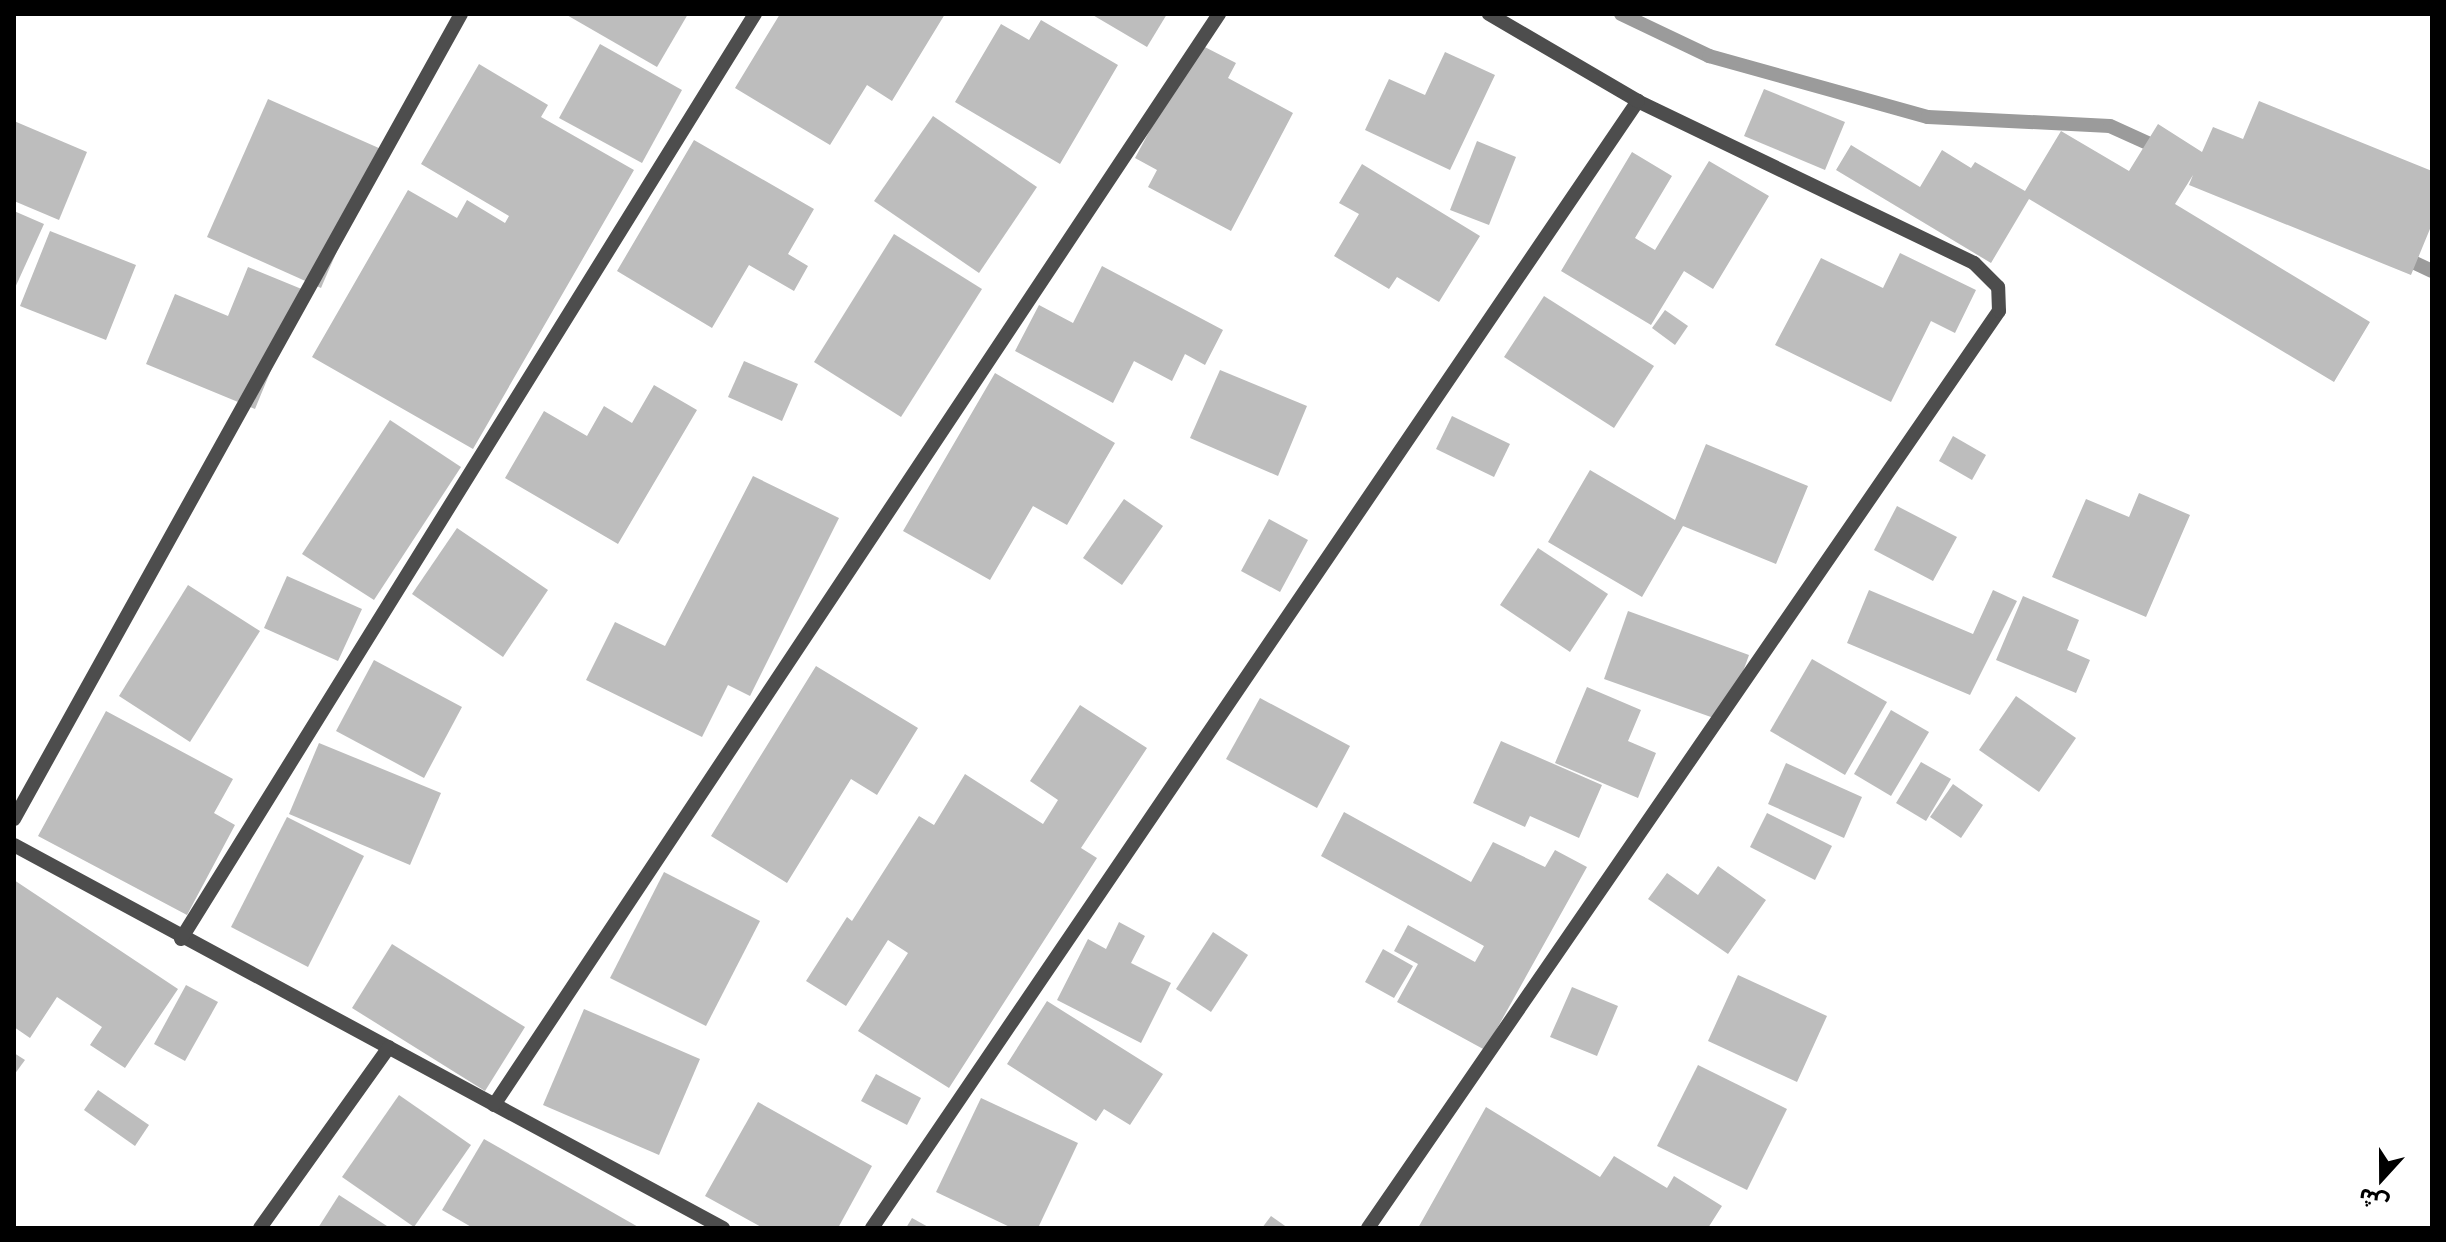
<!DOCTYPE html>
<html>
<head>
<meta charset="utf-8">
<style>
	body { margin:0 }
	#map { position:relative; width:2446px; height:1242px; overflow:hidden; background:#fff; font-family:"IBM Plex Sans","Noto Sans Arabic",sans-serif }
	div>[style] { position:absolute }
	.stream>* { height:14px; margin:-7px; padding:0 7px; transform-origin:7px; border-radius:7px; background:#9b9b9b }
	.building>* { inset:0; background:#bdbdbd }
	.minor>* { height:14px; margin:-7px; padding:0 7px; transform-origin:7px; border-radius:7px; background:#4d4d4d }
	span { translate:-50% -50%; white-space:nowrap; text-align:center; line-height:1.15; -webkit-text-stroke:6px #fff; paint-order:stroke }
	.frame { position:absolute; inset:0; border:16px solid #000; pointer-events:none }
	.north { position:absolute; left:2342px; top:1138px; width:80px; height:80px; -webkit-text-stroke:6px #fff; paint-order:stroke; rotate:201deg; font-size:22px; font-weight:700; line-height:32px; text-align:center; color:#000 }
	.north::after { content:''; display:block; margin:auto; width:28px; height:36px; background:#000; clip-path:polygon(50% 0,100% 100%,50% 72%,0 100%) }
</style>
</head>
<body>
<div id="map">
	<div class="stream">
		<div style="left:1621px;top:14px;width:98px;rotate:25.5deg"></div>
		<div style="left:1709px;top:56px;width:227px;rotate:15.6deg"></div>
		<div style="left:1928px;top:117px;width:182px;rotate:2.8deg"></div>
		<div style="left:2110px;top:126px;width:56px;rotate:24.3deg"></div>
		<div style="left:2400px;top:256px;width:35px;rotate:25deg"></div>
	</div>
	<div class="building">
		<div style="clip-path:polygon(565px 14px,688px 14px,657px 67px)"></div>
		<div style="clip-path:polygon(780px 14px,945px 14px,892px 101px,867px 85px,830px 145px,735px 88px)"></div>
		<div style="clip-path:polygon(1091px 14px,1167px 14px,1147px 47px)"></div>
		<div style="clip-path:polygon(1041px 20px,1118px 65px,1060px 164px,955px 102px,1001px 24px,1029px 40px)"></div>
		<div style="clip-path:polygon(1197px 43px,1236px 63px,1228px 78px,1293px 113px,1231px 231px,1148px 187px,1157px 170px,1135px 158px)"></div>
		<div style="clip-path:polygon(600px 44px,682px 90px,642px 163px,559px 118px)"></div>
		<div style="clip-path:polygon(1445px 52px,1495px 75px,1450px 170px,1365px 130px,1389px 79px,1425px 95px)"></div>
		<div style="clip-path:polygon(479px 64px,548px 105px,541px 117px,634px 170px,473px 449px,312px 357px,408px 190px,457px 218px,467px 200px,505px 223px,509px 216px,421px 164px)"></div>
		<div style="clip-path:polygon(1764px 89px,1845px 122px,1825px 170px,1744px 136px)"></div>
		<div style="clip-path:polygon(268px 99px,381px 149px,321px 288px,207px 237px)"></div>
		<div style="clip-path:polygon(2259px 101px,2432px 171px,2432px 224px,2411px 275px,2189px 185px,2193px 175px,2175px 204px,2370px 322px,2334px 382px,2029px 199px,1991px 263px,1836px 170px,1851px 145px,1920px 187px,1942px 150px,1971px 168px,1975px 162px,2025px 191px,2061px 131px,2129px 171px,2158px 124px,2202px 152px,2213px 127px,2243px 139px)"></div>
		<div style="clip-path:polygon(933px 116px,1037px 187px,979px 273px,874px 201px)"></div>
		<div style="clip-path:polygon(14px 121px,87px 152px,59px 220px,14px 201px)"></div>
		<div style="clip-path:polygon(694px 140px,814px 209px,788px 254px,808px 266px,794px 291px,749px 265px,712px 328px,617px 271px)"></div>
		<div style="clip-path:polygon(1477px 141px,1516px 157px,1489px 225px,1450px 210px)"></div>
		<div style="clip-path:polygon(1632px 152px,1672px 176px,1635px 238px,1655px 250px,1709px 161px,1769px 196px,1713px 289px,1684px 271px,1651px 325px,1561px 271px)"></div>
		<div style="clip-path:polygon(1362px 164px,1480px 236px,1439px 302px,1397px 277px,1389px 289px,1334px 256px,1359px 214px,1339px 203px)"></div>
		<div style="clip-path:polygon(14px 211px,44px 224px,14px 290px)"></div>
		<div style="clip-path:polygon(50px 231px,136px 265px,106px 340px,20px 306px)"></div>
		<div style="clip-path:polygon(894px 234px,982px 289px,901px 417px,814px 362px)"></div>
		<div style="clip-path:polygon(1900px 253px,1976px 290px,1955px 333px,1931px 321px,1891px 402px,1775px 345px,1821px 258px,1883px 288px)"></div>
		<div style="clip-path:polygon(1102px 266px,1223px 330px,1205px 365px,1185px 354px,1172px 381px,1134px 361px,1113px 403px,1015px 351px,1039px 305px,1073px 323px)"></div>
		<div style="clip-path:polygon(248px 267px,304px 290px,255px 409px,146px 364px,175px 294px,228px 316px)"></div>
		<div style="clip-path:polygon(1544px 296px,1654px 366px,1614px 428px,1504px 357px)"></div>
		<div style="clip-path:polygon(1665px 310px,1688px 326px,1675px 345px,1652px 328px)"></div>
		<div style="clip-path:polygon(744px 361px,798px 384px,782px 421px,728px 397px)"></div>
		<div style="clip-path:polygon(1220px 370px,1307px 406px,1278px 476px,1190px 438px)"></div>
		<div style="clip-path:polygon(995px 373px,1115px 443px,1067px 525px,1033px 506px,990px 580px,903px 531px)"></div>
		<div style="clip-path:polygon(654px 385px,697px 410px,618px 544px,505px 478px,544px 411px,587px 436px,604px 406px,632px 423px)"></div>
		<div style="clip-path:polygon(1452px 416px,1510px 444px,1494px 477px,1436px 449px)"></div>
		<div style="clip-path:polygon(390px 420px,461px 467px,374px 600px,302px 554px)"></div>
		<div style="clip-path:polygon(1953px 436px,1986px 455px,1972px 480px,1939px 461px)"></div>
		<div style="clip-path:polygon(1706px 444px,1808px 486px,1776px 564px,1683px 526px,1642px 597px,1548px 542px,1590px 470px,1675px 520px)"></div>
		<div style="clip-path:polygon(753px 476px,839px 518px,750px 696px,728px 685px,702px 737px,586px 680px,615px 622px,665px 646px)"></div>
		<div style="clip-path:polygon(2139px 493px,2190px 515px,2146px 617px,2052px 577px,2086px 499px,2129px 517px)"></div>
		<div style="clip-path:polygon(1124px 499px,1163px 526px,1122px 585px,1083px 558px)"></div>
		<div style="clip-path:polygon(1897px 506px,1957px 537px,1933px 581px,1874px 550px)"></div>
		<div style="clip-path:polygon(1269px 519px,1308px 540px,1280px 592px,1241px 571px)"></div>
		<div style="clip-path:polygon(457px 528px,548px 590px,503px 657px,412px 594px)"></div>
		<div style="clip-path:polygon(1538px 548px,1608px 594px,1570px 652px,1500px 605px)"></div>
		<div style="clip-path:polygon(287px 576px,362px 609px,338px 661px,264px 628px)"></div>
		<div style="clip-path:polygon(188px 585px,260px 631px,190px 742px,119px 696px)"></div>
		<div style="clip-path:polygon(1869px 590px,1973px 634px,1993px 590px,2017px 601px,1970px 695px,1847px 643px)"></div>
		<div style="clip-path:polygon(2023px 596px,2079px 620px,2067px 650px,2090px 660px,2076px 693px,1996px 660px)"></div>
		<div style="clip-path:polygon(1628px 611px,1749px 655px,1725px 722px,1604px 679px)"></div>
		<div style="clip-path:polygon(1812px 659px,1887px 702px,1845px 775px,1770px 731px)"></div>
		<div style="clip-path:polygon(374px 660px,462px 707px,424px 778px,336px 731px)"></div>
		<div style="clip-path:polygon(816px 666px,918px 728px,877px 795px,851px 779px,787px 883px,711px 836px)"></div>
		<div style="clip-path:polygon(1587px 687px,1641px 710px,1628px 741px,1656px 753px,1638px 798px,1555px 763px)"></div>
		<div style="clip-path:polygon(2016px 696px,2076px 738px,2039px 792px,1979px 750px)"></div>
		<div style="clip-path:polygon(1260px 698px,1350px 746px,1317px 808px,1226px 759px)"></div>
		<div style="clip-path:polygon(1080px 705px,1147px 748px,1081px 848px,1097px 858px,949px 1088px,858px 1031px,908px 953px,888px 940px,846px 1006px,806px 981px,847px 917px,852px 921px,919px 816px,934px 825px,965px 774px,1043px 824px,1058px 800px,1030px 781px)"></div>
		<div style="clip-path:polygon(1891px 710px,1929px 732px,1891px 796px,1854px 774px)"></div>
		<div style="clip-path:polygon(106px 711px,233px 779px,214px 813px,235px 825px,187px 915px,38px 836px)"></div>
		<div style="clip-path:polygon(1501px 741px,1602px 785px,1579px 838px,1530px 816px,1525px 827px,1473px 803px)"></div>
		<div style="clip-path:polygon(319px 743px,441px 793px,410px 865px,289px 814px)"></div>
		<div style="clip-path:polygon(1921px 762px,1951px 779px,1926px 821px,1896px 803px)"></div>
		<div style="clip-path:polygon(1786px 763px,1862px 797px,1844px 838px,1768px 804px)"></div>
		<div style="clip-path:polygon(1953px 784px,1983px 805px,1961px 838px,1930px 817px)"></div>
		<div style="clip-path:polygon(1344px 812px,1471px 882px,1493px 842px,1545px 867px,1555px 850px,1587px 867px,1485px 1050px,1397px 1002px,1418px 964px,1394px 951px,1408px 925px,1475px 962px,1484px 946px,1321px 856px)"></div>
		<div style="clip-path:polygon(1767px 813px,1832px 846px,1815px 880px,1750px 847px)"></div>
		<div style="clip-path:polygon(287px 817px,364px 856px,308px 967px,231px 927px)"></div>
		<div style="clip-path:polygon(1718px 866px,1766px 900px,1728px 954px,1648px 899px,1667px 873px,1698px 895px)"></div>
		<div style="clip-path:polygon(664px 872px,760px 921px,706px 1026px,610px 978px)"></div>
		<div style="clip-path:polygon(14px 880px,178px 989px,125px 1068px,90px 1045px,102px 1027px,57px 997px,30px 1038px,14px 1027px)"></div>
		<div style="clip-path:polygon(1119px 922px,1145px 936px,1131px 963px,1171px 983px,1141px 1043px,1057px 1000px,1088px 939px,1106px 949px)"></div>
		<div style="clip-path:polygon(1213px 932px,1248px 955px,1211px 1012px,1176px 989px)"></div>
		<div style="clip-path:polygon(392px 944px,525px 1027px,485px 1091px,352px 1008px)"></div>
		<div style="clip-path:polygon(1383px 949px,1413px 966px,1394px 998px,1365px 982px)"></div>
		<div style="clip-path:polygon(1738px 975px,1827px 1016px,1797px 1082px,1708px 1041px)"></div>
		<div style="clip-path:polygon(186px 985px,218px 1002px,185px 1061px,154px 1044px)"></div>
		<div style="clip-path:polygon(1572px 987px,1618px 1006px,1597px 1056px,1550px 1037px)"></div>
		<div style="clip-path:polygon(1047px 1001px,1163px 1074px,1130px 1125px,1104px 1109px,1096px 1121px,1007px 1064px)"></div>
		<div style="clip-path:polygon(584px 1009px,700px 1059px,659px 1155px,543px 1105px)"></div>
		<div style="clip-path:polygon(14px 1053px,25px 1060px,14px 1075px)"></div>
		<div style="clip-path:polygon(1698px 1065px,1787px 1109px,1747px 1190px,1657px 1146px)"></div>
		<div style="clip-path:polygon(876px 1074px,921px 1098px,907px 1125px,861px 1101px)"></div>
		<div style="clip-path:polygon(98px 1090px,149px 1125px,135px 1146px,84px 1110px)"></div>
		<div style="clip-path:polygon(399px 1095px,471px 1145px,414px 1227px,342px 1177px)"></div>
		<div style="clip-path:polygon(981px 1098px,1078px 1143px,1038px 1228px,1012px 1228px,936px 1192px)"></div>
		<div style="clip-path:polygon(758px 1102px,872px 1166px,838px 1228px,763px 1228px,705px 1196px)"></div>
		<div style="clip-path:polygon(1486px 1107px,1600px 1177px,1614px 1156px,1667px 1188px,1674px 1176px,1722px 1206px,1708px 1228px,1418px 1228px)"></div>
		<div style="clip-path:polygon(484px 1139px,640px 1228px,473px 1228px,442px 1210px)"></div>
		<div style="clip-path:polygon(339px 1195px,390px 1228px,318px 1228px)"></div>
		<div style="clip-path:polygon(1271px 1216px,1288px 1228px,1262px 1228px)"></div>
		<div style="clip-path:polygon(912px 1218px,930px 1228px,906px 1228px)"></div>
	</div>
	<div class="minor">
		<div style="left:14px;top:819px;width:921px;rotate:-60.96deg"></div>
		<div style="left:14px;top:845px;width:806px;rotate:28.38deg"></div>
		<div style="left:181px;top:939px;width:1089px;rotate:-58.18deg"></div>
		<div style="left:494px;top:1105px;width:1310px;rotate:-56.39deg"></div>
		<div style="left:260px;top:1228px;width:222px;rotate:-54.5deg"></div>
		<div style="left:872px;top:1228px;width:1363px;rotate:-55.8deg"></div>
		<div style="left:1368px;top:1228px;width:1113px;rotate:-55.47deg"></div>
		<div style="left:1999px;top:311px;width:24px;rotate:-92deg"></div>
		<div style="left:1998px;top:287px;width:34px;rotate:-135deg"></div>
		<div style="left:1974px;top:263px;width:373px;rotate:-154.3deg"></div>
		<div style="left:1638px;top:101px;width:173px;rotate:-149.7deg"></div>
	</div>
	<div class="frame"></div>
	<div class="north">ش</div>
</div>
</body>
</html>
